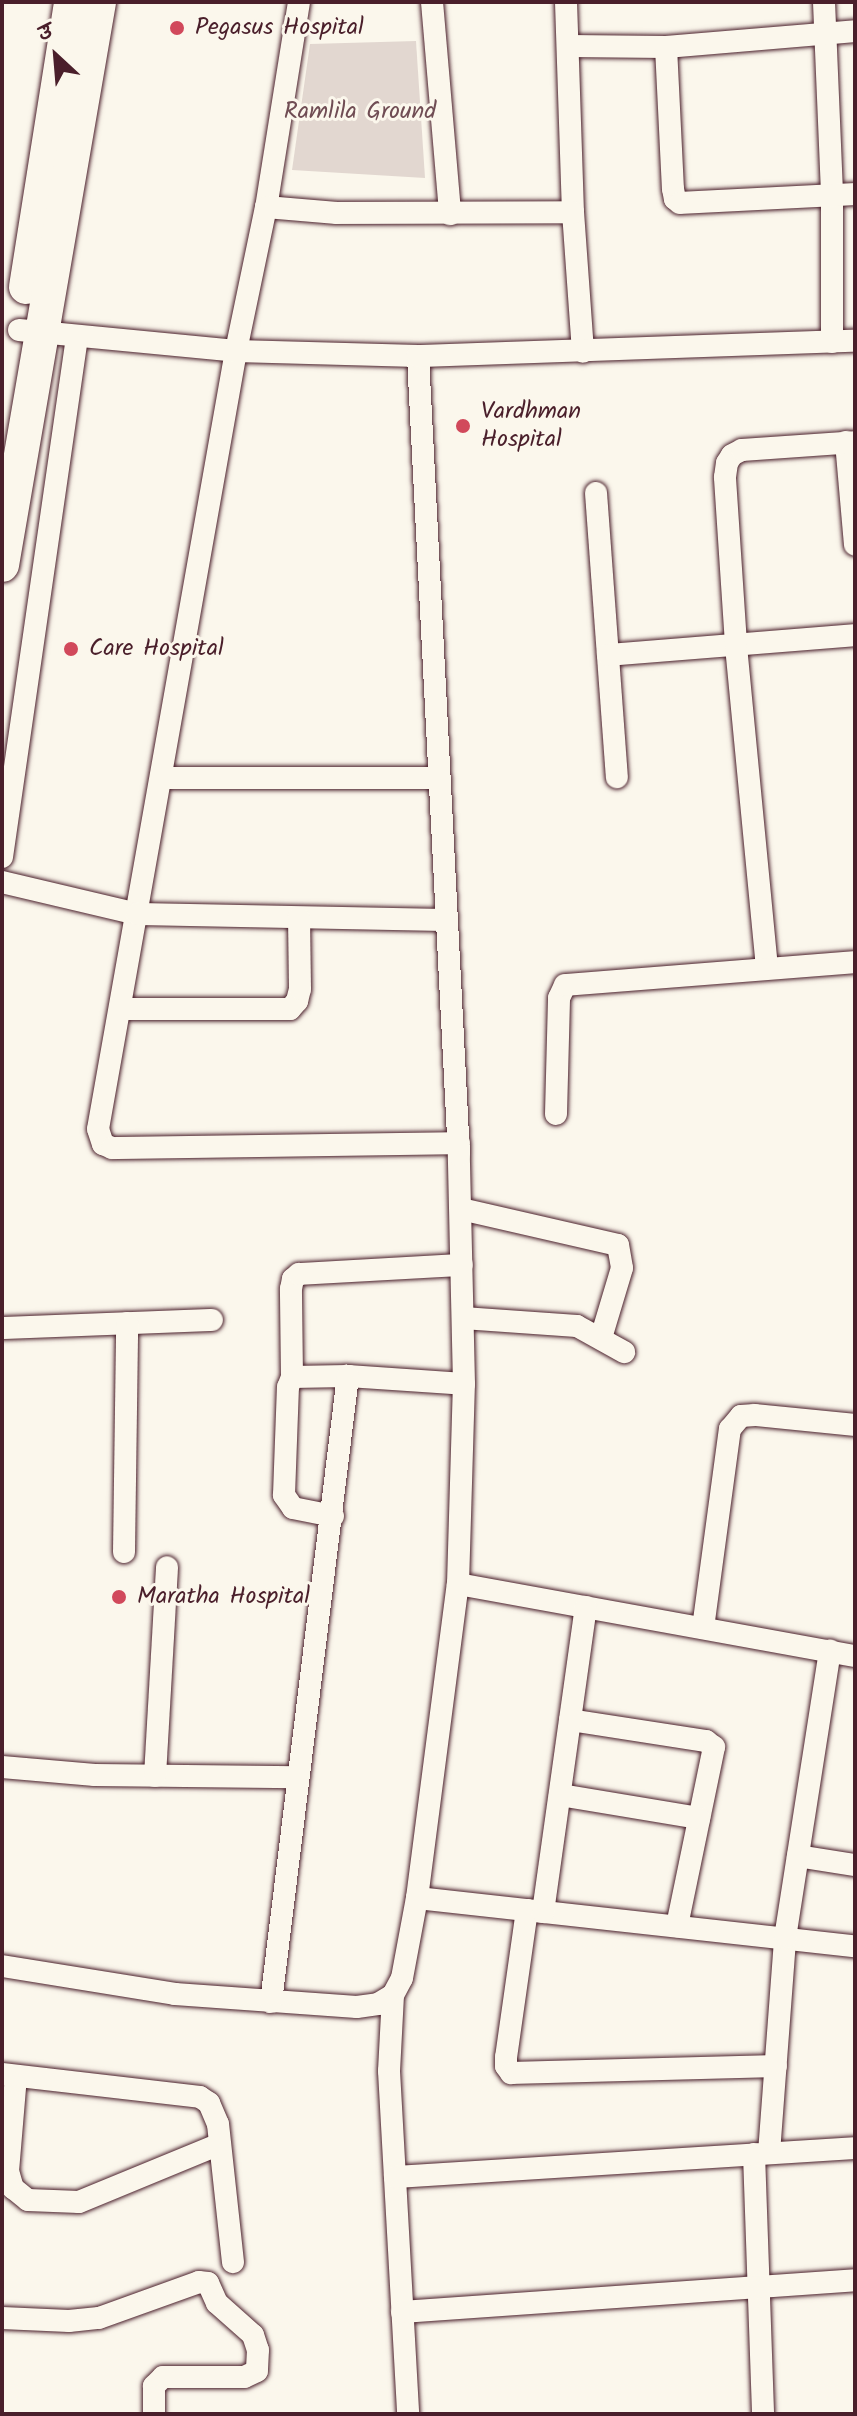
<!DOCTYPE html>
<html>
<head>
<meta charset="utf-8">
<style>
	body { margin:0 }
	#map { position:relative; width:857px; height:2416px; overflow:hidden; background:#fbf7ec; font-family:Kalam,"Playpen Sans Deva",sans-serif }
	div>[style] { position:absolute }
	.green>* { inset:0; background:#e2d7d0 }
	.roads { filter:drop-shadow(0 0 2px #4a1f2b) drop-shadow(0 0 2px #4a1f2b) }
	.minor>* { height:22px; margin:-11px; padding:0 11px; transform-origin:11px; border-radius:11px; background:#fbf7ec }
	.highway>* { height:34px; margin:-17px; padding:0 17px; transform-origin:17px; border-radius:17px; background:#fbf7ec }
	.dots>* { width:22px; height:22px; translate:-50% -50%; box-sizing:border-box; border:4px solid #fbf7ec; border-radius:50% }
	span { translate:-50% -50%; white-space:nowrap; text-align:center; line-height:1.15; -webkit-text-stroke:6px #fbf7ec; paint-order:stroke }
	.poi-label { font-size:24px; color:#4a1f2b }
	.left { translate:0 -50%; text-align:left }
	.park-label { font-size:24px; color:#704d54 }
	.frame { position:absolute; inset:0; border:4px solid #4a1f2b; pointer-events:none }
	.north { position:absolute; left:16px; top:16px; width:80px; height:80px; -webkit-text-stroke:6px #fbf7ec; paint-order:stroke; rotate:334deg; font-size:22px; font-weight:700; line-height:32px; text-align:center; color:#4a1f2b }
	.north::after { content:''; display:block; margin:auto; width:28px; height:36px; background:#4a1f2b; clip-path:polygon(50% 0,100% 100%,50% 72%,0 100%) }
</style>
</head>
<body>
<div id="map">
	<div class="green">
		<div style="clip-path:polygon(416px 41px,425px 178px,292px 170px,310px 44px)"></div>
	</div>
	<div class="roads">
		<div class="minor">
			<div style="left:299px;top:2px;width:208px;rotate:99.1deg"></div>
			<div style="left:266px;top:207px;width:147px;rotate:101.8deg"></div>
			<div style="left:236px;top:351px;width:790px;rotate:100.06deg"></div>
			<div style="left:98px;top:1129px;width:16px;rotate:72deg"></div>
			<div style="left:103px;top:1144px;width:10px;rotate:24deg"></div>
			<div style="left:112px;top:1148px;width:347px;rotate:-0.8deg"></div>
			<div style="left:432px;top:2px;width:213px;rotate:85.1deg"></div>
			<div style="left:566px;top:2px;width:210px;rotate:88.1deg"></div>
			<div style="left:573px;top:212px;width:140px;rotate:85.9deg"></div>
			<div style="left:824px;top:2px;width:193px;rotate:87.6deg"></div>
			<div style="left:832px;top:195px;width:147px;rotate:90deg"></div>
			<div style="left:569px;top:46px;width:97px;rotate:0.6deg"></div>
			<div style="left:666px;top:47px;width:190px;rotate:-4.8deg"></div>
			<div style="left:666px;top:47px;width:142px;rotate:87.2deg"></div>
			<div style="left:673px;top:189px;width:10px;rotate:79deg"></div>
			<div style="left:675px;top:199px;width:6px;rotate:39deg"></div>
			<div style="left:680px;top:203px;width:175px;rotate:-2.9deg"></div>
			<div style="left:266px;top:207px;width:71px;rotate:4.8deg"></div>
			<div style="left:337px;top:213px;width:236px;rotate:-0.2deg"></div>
			<div style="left:19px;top:330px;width:218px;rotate:5.5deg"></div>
			<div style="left:236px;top:351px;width:182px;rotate:1.6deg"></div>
			<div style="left:846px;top:442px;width:103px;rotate:85deg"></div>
			<div style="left:596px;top:493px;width:285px;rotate:85.8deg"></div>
			<div style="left:608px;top:655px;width:248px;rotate:-4.6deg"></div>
			<div style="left:161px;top:778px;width:278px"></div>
			<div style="left:2px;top:857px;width:525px;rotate:-81.79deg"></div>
			<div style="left:2px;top:882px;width:139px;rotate:13.3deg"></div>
			<div style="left:137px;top:914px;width:309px;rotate:1.1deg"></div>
			<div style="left:767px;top:968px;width:325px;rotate:-95.5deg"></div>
			<div style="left:736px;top:644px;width:167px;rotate:-93.8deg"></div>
			<div style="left:725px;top:477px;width:14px;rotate:-82deg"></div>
			<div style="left:727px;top:463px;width:9px;rotate:-58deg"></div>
			<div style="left:732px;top:455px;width:11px;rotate:-27deg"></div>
			<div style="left:742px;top:450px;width:113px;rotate:-4deg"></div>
			<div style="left:120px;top:1009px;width:170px"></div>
			<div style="left:290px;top:1009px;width:11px;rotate:-49deg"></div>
			<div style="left:297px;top:1001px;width:12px;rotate:-76deg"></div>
			<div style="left:300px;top:989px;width:71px;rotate:-90.8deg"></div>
			<div style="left:556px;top:1114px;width:116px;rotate:-88.5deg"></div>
			<div style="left:559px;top:998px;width:14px;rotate:-65deg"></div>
			<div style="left:565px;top:985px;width:291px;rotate:-4.5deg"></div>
			<div style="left:461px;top:1209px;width:161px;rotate:12.9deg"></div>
			<div style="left:618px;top:1245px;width:23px;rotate:80deg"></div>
			<div style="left:622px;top:1268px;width:73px;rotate:106.7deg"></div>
			<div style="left:463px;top:1318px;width:114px;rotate:4deg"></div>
			<div style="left:577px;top:1326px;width:54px;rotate:29deg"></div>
			<div style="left:2px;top:1328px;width:210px;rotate:-2.2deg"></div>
			<div style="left:292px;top:1377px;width:88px;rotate:-90.7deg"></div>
			<div style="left:291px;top:1289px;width:10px;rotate:-79deg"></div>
			<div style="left:293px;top:1279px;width:8px;rotate:-40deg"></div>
			<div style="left:299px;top:1274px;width:163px;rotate:-3.2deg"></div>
			<div style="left:333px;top:1516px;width:41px;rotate:-168.7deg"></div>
			<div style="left:293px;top:1508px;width:16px;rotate:-125deg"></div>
			<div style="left:284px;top:1495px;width:108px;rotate:-87.9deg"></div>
			<div style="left:288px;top:1387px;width:11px;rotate:-68deg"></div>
			<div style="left:292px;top:1377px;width:56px;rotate:-1deg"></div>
			<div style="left:348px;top:1376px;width:116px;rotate:3.9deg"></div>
			<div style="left:124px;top:1552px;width:229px;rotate:-89.2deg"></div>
			<div style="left:458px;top:1584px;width:403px;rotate:10.3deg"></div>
			<div style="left:703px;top:1628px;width:201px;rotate:-82.3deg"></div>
			<div style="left:730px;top:1429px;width:17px;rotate:-50deg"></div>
			<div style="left:741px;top:1416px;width:14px;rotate:-4deg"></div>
			<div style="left:755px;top:1415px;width:100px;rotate:5.7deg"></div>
			<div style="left:570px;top:1720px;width:138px;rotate:8.8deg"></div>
			<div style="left:706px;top:1741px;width:10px;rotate:37deg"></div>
			<div style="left:714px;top:1747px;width:183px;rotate:101.7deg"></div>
			<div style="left:2px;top:1767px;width:93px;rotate:4.9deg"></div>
			<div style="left:95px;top:1775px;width:203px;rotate:0.6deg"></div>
			<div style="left:155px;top:1776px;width:209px;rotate:-86.7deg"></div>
			<div style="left:560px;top:1795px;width:141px;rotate:9.4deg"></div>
			<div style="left:798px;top:1856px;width:58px;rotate:9deg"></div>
			<div style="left:417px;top:1898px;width:441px;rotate:6.3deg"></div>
			<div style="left:527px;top:1910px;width:148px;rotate:98.1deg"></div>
			<div style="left:506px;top:2057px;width:9px;rotate:90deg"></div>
			<div style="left:506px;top:2066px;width:9px;rotate:54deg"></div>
			<div style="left:511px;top:2073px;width:265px;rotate:-1.5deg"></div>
			<div style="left:543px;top:1912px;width:308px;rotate:-82deg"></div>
			<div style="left:2px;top:1966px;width:175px;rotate:9.2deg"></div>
			<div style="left:175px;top:1994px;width:182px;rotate:4.1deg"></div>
			<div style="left:357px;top:2007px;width:21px;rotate:-8deg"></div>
			<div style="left:378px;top:2004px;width:17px;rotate:-31deg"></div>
			<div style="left:393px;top:1995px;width:19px;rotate:-62deg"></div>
			<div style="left:402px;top:1978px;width:81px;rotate:-79.4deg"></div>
			<div style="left:417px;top:1898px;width:317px;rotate:-82.6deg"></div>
			<div style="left:458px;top:1584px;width:200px;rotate:-88.3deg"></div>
			<div style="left:464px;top:1384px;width:229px;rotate:-91.3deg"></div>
			<div style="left:459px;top:1155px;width:800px;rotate:-92.94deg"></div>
			<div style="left:418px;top:356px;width:437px;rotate:-2deg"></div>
			<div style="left:393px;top:1995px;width:76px;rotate:93deg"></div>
			<div style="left:389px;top:2071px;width:344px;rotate:86.8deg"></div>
			<div style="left:271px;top:2002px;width:631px;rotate:-82.99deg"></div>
			<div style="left:2px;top:2074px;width:199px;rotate:6.6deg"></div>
			<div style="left:200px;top:2097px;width:11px;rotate:34deg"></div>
			<div style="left:209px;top:2103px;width:23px;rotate:67deg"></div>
			<div style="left:218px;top:2124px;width:139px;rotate:83.8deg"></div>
			<div style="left:16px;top:2076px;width:95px;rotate:94.8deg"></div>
			<div style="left:8px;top:2171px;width:18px;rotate:74deg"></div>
			<div style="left:13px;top:2188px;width:19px;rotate:39deg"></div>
			<div style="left:28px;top:2200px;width:51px;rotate:2.2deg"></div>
			<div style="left:79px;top:2202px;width:152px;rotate:-22.4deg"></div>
			<div style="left:769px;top:2153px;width:216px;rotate:-85.7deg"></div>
			<div style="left:785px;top:1938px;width:291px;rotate:-81.1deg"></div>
			<div style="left:754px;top:2154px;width:260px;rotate:88deg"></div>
			<div style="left:395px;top:2177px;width:461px;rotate:-3.6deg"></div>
			<div style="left:402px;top:2312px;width:454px;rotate:-4deg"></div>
			<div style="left:2px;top:2318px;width:67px;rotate:2.6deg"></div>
			<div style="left:69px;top:2321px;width:30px;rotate:-6deg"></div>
			<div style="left:99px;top:2318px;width:106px;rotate:-19.8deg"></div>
			<div style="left:199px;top:2282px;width:9px;rotate:6deg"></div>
			<div style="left:208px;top:2283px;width:22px;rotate:66deg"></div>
			<div style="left:217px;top:2303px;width:48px;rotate:41.6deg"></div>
			<div style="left:253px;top:2335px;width:16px;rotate:72deg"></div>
			<div style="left:258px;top:2350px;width:21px;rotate:93deg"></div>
			<div style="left:257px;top:2371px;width:14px;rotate:155deg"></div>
			<div style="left:244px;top:2377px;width:81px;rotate:180deg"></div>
			<div style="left:163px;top:2377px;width:13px;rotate:135deg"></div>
			<div style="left:154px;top:2386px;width:28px;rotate:90deg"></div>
		</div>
		<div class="highway">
			<div style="left:26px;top:287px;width:289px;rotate:-81deg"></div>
			<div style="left:2px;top:565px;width:571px;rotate:-80.22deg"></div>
		</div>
	</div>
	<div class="dots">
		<div style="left:177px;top:28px;background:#d1495b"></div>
		<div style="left:463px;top:426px;background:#d1495b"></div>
		<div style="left:71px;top:649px;background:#d1495b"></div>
		<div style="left:119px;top:1597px;background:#d1495b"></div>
	</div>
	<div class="poi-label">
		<span class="left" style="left:195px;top:28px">Pegasus Hospital</span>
		<span class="left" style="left:481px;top:426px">Vardhman<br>Hospital</span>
		<span class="left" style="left:89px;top:649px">Care Hospital</span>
		<span class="left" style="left:137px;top:1597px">Maratha Hospital</span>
	</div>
	<div class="park-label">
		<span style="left:360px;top:112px">Ramlila Ground</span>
	</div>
	<div class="frame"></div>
	<div class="north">उ</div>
</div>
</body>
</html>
